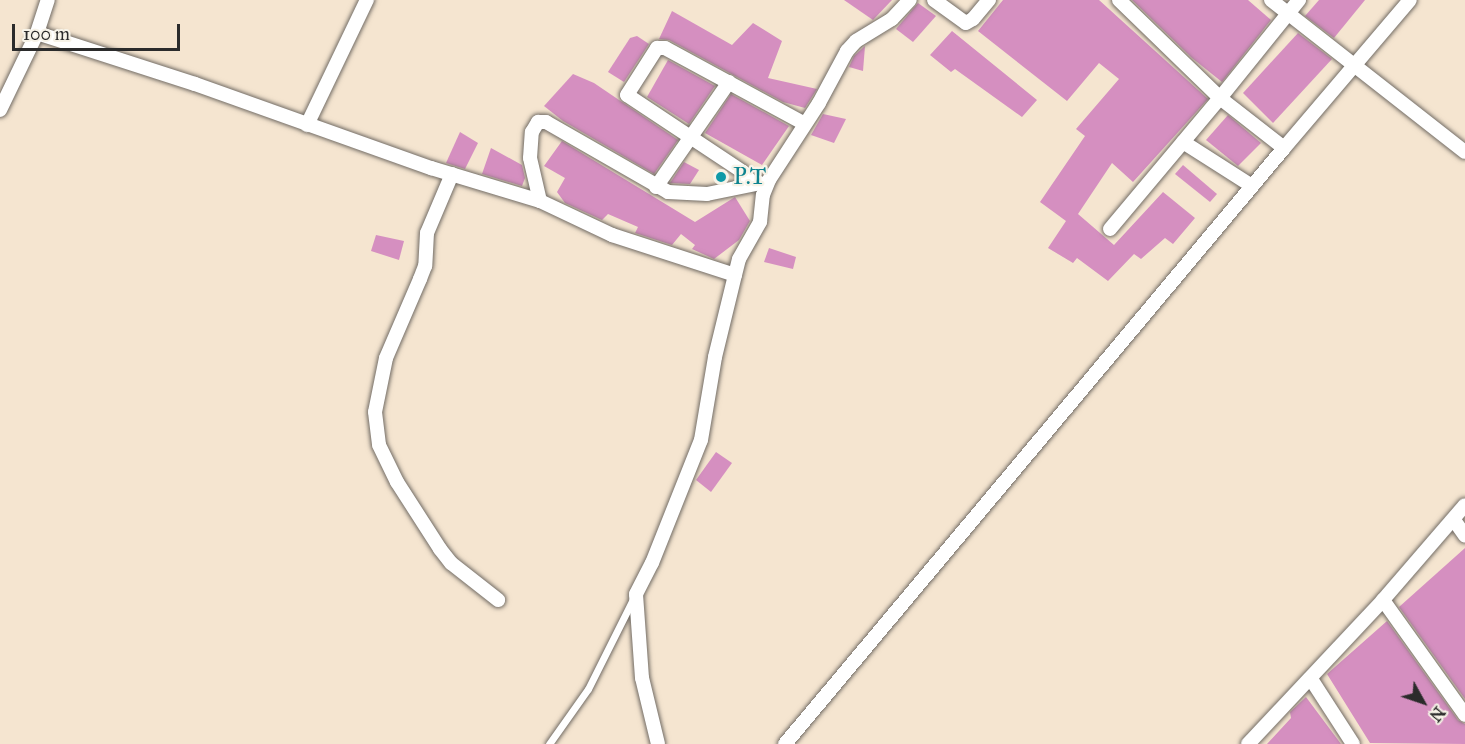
<!DOCTYPE html>
<html>
<head>
<meta charset="utf-8">
<style>
	body { margin:0 }
	#map { position:relative; width:1465px; height:744px; overflow:hidden; background:#f5e5d0; font-family:"IM FELL Great Primer",serif }
	div>[style] { position:absolute }
	.building>* { inset:0; background:#d58fc0 }
	.roads { filter:drop-shadow(0 0 2px #726c65) drop-shadow(0 0 2px #726c65) }
	.service>* { height:7px; margin:-3.5px; padding:0 3.5px; transform-origin:3.5px; border-radius:3.5px; background:#fff }
	.minor>* { height:14px; margin:-7px; padding:0 7px; transform-origin:7px; border-radius:7px; background:#fff }
	.dots>* { width:16px; height:16px; translate:-50% -50%; box-sizing:border-box; border:3px solid #f7f3e8; border-radius:50% }
	span { translate:-50% -50%; white-space:nowrap; text-align:center; line-height:1.15; -webkit-text-stroke:4.5px #f7f3e8; paint-order:stroke }
	.culture-label { font-size:24px; color:#0d838f }
	.left { translate:0 -50%; text-align:left }
	.north { position:absolute; left:1393px; top:672px; width:60px; height:60px; -webkit-text-stroke:4px #f7f3e8; paint-order:stroke; rotate:130deg; font-size:16px; font-weight:700; line-height:24px; text-align:center; color:#2b2b2b }
	.north::after { content:''; display:block; margin:auto; width:21px; height:27px; background:#2b2b2b; clip-path:polygon(50% 0,100% 100%,50% 72%,0 100%) }
	.scale { position:absolute; left:12px; top:24px; width:168px; height:27px; box-sizing:border-box; border:3px solid #2b2b2b; border-top:0; padding-left:8px; font-size:18px; line-height:21px; white-space:nowrap; color:#2b2b2b; -webkit-text-stroke:4px #f7f3e8; paint-order:stroke }
</style>
</head>
<body>
<div id="map">
	<div class="building">
		<div style="clip-path:polygon(844px 0,892px 0,873px 20px)"></div>
		<div style="clip-path:polygon(1003px 0,1099px 0,1208px 99px,1133px 182px,1112px 163px,1078px 214px,1114px 245px,1163px 192px,1195px 218px,1173px 244px,1165px 238px,1141px 259px,1134px 254px,1108px 281px,1077px 258px,1073px 263px,1048px 248px,1066px 221px,1040px 202px,1085px 136px,1076px 129px,1119px 79px,1099px 63px,1067px 101px,978px 31px)"></div>
		<div style="clip-path:polygon(1132px 0,1248px 0,1271px 20px,1222px 82px,1192px 58px)"></div>
		<div style="clip-path:polygon(1319px 0,1365px 0,1334px 38px,1305px 16px)"></div>
		<div style="clip-path:polygon(918px 3px,936px 16px,913px 42px,896px 29px)"></div>
		<div style="clip-path:polygon(672px 11px,732px 45px,753px 23px,782px 41px,768px 78px,817px 89px,805px 108px,783px 102px,669px 40px,659px 39px)"></div>
		<div style="clip-path:polygon(952px 31px,1037px 100px,1022px 117px,955px 69px,951px 72px,930px 55px)"></div>
		<div style="clip-path:polygon(1298px 33px,1332px 59px,1273px 123px,1243px 93px)"></div>
		<div style="clip-path:polygon(637px 36px,649px 44px,624px 82px,608px 72px,630px 38px)"></div>
		<div style="clip-path:polygon(865px 46px,863px 71px,849px 67px,854px 56px)"></div>
		<div style="clip-path:polygon(668px 60px,715px 86px,689px 124px,647px 97px)"></div>
		<div style="clip-path:polygon(573px 74px,594px 83px,678px 140px,654px 174px,563px 121px,544px 106px)"></div>
		<div style="clip-path:polygon(731px 94px,789px 126px,762px 165px,705px 133px)"></div>
		<div style="clip-path:polygon(823px 114px,846px 119px,834px 143px,811px 135px)"></div>
		<div style="clip-path:polygon(1228px 115px,1261px 143px,1238px 166px,1206px 140px)"></div>
		<div style="clip-path:polygon(460px 132px,478px 143px,465px 169px,446px 163px)"></div>
		<div style="clip-path:polygon(562px 141px,695px 222px,735px 197px,750px 221px,739px 240px,714px 259px,692px 249px,695px 245px,681px 234px,672px 245px,635px 233px,638px 227px,608px 214px,602px 220px,565px 203px,557px 192px,565px 178px,544px 166px)"></div>
		<div style="clip-path:polygon(491px 148px,522px 165px,525px 178px,522px 186px,482px 174px)"></div>
		<div style="clip-path:polygon(684px 162px,699px 170px,690px 184px,670px 183px)"></div>
		<div style="clip-path:polygon(1183px 165px,1217px 194px,1210px 202px,1175px 174px)"></div>
		<div style="clip-path:polygon(376px 235px,404px 241px,399px 260px,371px 251px)"></div>
		<div style="clip-path:polygon(769px 248px,796px 257px,793px 269px,764px 262px)"></div>
		<div style="clip-path:polygon(716px 452px,732px 463px,711px 492px,696px 480px)"></div>
		<div style="clip-path:polygon(1465px 548px,1465px 699px,1399px 607px)"></div>
		<div style="clip-path:polygon(1387px 621px,1458px 720px,1465px 724px,1465px 744px,1370px 743px,1327px 674px)"></div>
		<div style="clip-path:polygon(1306px 697px,1341px 744px,1267px 744px,1291px 718px,1290px 712px)"></div>
	</div>
	<div class="roads">
		<div class="service">
			<div style="left:549px;top:744px;width:67px;rotate:-54.7deg"></div>
			<div style="left:588px;top:689px;width:103px;rotate:-63.4deg"></div>
		</div>
		<div class="minor">
			<div style="left:934px;top:0;width:39px;rotate:36deg"></div>
			<div style="left:966px;top:23px;width:8px;rotate:-30deg"></div>
			<div style="left:973px;top:19px;width:25px;rotate:-50deg"></div>
			<div style="left:1119px;top:0;width:141px;rotate:44.1deg"></div>
			<div style="left:1220px;top:98px;width:126px;rotate:-51.1deg"></div>
			<div style="left:1271px;top:0;width:246px;rotate:38.1deg"></div>
			<div style="left:37px;top:33px;width:166px;rotate:17.9deg"></div>
			<div style="left:195px;top:84px;width:251px;rotate:19.6deg"></div>
			<div style="left:431px;top:168px;width:114px;rotate:16.8deg"></div>
			<div style="left:540px;top:201px;width:80px;rotate:25.3deg"></div>
			<div style="left:612px;top:235px;width:129px;rotate:18deg"></div>
			<div style="left:735px;top:275px;width:16px;rotate:-76deg"></div>
			<div style="left:739px;top:259px;width:43px;rotate:-60.4deg"></div>
			<div style="left:760px;top:222px;width:27px;rotate:-84deg"></div>
			<div style="left:763px;top:195px;width:16px;rotate:-68deg"></div>
			<div style="left:769px;top:180px;width:92px;rotate:-57deg"></div>
			<div style="left:819px;top:103px;width:59px;rotate:-61.7deg"></div>
			<div style="left:847px;top:51px;width:13px;rotate:-48deg"></div>
			<div style="left:856px;top:41px;width:42px;rotate:-31.4deg"></div>
			<div style="left:892px;top:19px;width:26px;rotate:-47deg"></div>
			<div style="left:0;top:110px;width:85px;rotate:-64.3deg"></div>
			<div style="left:37px;top:33px;width:35px;rotate:-72deg"></div>
			<div style="left:307px;top:125px;width:139px;rotate:-64.4deg"></div>
			<div style="left:1183px;top:142px;width:82px;rotate:32.5deg"></div>
			<div style="left:452px;top:174px;width:64px;rotate:113deg"></div>
			<div style="left:427px;top:233px;width:33px;rotate:93deg"></div>
			<div style="left:425px;top:266px;width:14px;rotate:111deg"></div>
			<div style="left:420px;top:279px;width:86px;rotate:113.3deg"></div>
			<div style="left:386px;top:358px;width:55px;rotate:101.5deg"></div>
			<div style="left:375px;top:412px;width:33px;rotate:83deg"></div>
			<div style="left:379px;top:445px;width:41px;rotate:64.1deg"></div>
			<div style="left:397px;top:482px;width:80px;rotate:57.3deg"></div>
			<div style="left:440px;top:549px;width:18px;rotate:52deg"></div>
			<div style="left:451px;top:563px;width:60px;rotate:38.2deg"></div>
			<div style="left:753px;top:184px;width:16px;rotate:-130deg"></div>
			<div style="left:743px;top:172px;width:139px;rotate:-146.4deg"></div>
			<div style="left:627px;top:95px;width:56px;rotate:-57.4deg"></div>
			<div style="left:657px;top:48px;width:8px"></div>
			<div style="left:665px;top:48px;width:157px;rotate:28.5deg"></div>
			<div style="left:656px;top:187px;width:128px;rotate:-55.2deg"></div>
			<div style="left:540px;top:201px;width:44px;rotate:-103.1deg"></div>
			<div style="left:530px;top:158px;width:26px;rotate:-86deg"></div>
			<div style="left:532px;top:132px;width:12px;rotate:-59deg"></div>
			<div style="left:538px;top:122px;width:8px"></div>
			<div style="left:546px;top:122px;width:141px;rotate:29.8deg"></div>
			<div style="left:668px;top:192px;width:39px;rotate:3deg"></div>
			<div style="left:707px;top:194px;width:54px;rotate:-11.7deg"></div>
			<div style="left:1110px;top:229px;width:171px;rotate:-50deg"></div>
			<div style="left:1220px;top:98px;width:81px;rotate:38deg"></div>
			<div style="left:1284px;top:148px;width:194px;rotate:-49.6deg"></div>
			<div style="left:1454px;top:520px;width:19px;rotate:55deg"></div>
			<div style="left:1383px;top:600px;width:141px;rotate:54.5deg"></div>
			<div style="left:1311px;top:679px;width:77px;rotate:57.1deg"></div>
			<div style="left:658px;top:744px;width:68px;rotate:-103.6deg"></div>
			<div style="left:642px;top:678px;width:84px;rotate:-94.1deg"></div>
			<div style="left:636px;top:594px;width:35px;rotate:-63deg"></div>
			<div style="left:652px;top:563px;width:132px;rotate:-68.3deg"></div>
			<div style="left:701px;top:440px;width:84px;rotate:-80.4deg"></div>
			<div style="left:715px;top:357px;width:84px;rotate:-76.3deg"></div>
			<div style="left:785px;top:744px;width:777px;rotate:-50.06deg"></div>
			<div style="left:1248px;top:744px;width:197px;rotate:-46.8deg"></div>
			<div style="left:1383px;top:600px;width:125px;rotate:-49.2deg"></div>
		</div>
	</div>
	<div class="dots">
		<div style="left:721px;top:177px;background:#0f9aa8"></div>
	</div>
	<div class="culture-label">
		<span class="left" style="left:733px;top:177px">P.T</span>
	</div>
	<div class="north">N</div>
	<div class="scale">100 m</div>
</div>
</body>
</html>
